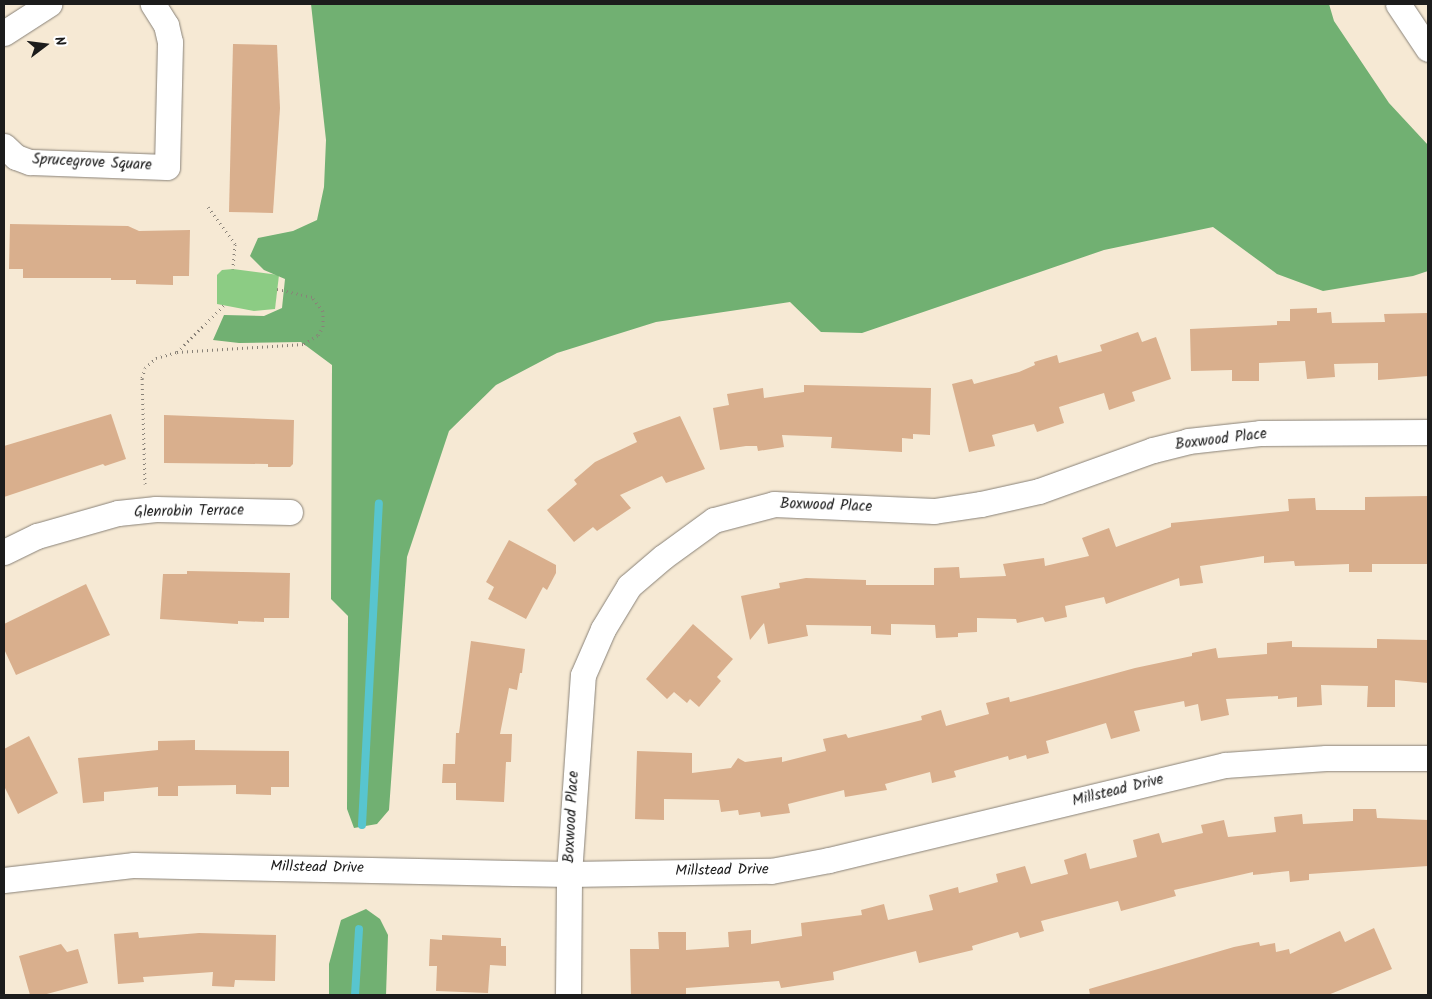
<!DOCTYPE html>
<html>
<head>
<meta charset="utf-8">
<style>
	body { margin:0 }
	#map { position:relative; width:1432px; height:999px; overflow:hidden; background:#f6e9d4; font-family:Kalam,sans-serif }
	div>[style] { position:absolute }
	.green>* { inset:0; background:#8ccc84 }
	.forest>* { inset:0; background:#71b072 }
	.stream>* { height:8px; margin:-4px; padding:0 4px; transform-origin:4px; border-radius:4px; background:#58c5cf }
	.building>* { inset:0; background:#d9af8d }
	.path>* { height:3px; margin-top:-1.5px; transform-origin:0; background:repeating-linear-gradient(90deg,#898278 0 1px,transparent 0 5px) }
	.roads { filter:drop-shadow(0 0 1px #898278) drop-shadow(0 0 1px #898278) }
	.minor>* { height:25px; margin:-12.5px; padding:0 12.5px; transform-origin:12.5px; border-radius:12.5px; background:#fff }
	span { translate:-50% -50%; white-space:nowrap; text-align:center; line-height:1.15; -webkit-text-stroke:4px #fff; paint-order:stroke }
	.street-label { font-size:15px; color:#1c1c1c }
	.frame { position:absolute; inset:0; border:5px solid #1c1c1c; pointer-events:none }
	.north { position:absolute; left:20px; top:20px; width:50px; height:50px; -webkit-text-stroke:4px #fff; paint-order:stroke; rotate:75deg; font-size:14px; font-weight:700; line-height:20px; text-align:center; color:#1c1c1c }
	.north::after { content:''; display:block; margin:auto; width:18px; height:22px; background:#1c1c1c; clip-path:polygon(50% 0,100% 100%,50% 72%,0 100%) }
</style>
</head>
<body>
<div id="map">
	<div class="green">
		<div style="clip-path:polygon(233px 269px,279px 275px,275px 309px,254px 311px,217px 304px,217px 275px,222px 270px)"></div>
	</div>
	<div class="forest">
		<div style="clip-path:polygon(311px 4px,1329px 4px,1334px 21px,1389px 103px,1428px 145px,1428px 271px,1413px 276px,1323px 291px,1277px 274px,1213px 227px,1104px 250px,862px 333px,821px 332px,790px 302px,656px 322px,557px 353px,496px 385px,449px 431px,407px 557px,389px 810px,377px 824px,354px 828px,347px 809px,348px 616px,331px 599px,332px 365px,301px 342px,239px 343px,213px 340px,224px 315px,264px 316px,282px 308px,285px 279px,264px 270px,250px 256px,258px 238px,293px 231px,317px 220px,324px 187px,326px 140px)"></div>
		<div style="clip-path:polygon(366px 909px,380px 919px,388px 935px,386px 995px,329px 995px,329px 964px,341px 920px)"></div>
	</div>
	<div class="stream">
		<div style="left:362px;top:825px;width:322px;rotate:-87deg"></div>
		<div style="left:355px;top:995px;width:66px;rotate:-86.5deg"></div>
	</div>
	<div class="building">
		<div style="clip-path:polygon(233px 44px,277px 45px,280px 108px,273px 213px,229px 212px)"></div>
		<div style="clip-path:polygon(10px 224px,128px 226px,139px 231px,190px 230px,189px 276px,173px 276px,173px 285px,136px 284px,136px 280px,111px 280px,111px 278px,23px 278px,23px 269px,9px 269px)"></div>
		<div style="clip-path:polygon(1317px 308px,1317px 313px,1331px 312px,1332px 323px,1385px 322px,1384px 314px,1428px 313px,1428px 376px,1378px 380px,1378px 363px,1334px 364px,1335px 377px,1307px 379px,1305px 361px,1259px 363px,1259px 381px,1232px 381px,1232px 370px,1191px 371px,1190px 329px,1277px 325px,1277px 321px,1290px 321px,1290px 309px)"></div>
		<div style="clip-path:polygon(1138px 332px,1142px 342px,1156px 337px,1171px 379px,1132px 392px,1135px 401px,1109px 410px,1104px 393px,1059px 407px,1064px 423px,1037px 432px,1034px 424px,992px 435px,995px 446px,969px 452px,952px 384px,972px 379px,974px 384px,1019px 372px,1035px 365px,1034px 362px,1057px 355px,1059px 363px,1102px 351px,1100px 345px)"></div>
		<div style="clip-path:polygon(804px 385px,931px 388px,930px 435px,913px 434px,913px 439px,902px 438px,902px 452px,831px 448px,832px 437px,782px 435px,784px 447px,758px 451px,757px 446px,746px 446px,720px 450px,713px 408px,729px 405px,727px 394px,763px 388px,764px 398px,804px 392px)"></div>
		<div style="clip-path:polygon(111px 414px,126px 459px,105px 466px,103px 464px,4px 497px,4px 446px)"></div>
		<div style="clip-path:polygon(164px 415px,294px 420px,293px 464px,290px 467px,268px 467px,268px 464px,164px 463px)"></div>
		<div style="clip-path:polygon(680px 416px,705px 469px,666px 483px,662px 476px,620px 495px,631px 508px,597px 531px,593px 527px,574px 542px,547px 510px,577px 484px,574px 480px,595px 462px,637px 442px,633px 433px)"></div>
		<div style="clip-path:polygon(1428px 496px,1428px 564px,1372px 564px,1372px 572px,1349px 572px,1349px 564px,1295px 566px,1294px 561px,1264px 563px,1264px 556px,1200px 566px,1203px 583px,1180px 586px,1179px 578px,1106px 604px,1104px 597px,1065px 606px,1067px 617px,1045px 622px,1043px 617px,1017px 623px,1016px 619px,977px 618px,977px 632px,958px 633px,958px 637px,936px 638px,935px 625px,891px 624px,891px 635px,871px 634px,871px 626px,806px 625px,808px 636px,768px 644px,764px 623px,750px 640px,741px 596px,780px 588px,779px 583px,806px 578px,866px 580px,866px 585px,934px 585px,934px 568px,959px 567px,960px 578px,1006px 576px,1003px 564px,1044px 558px,1045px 566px,1089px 556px,1082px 538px,1109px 528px,1116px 547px,1171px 527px,1171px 523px,1289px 511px,1288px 499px,1315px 498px,1316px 510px,1365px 510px,1365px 497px)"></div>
		<div style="clip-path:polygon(509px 540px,556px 565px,556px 573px,547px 590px,543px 587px,526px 619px,488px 599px,494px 587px,486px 582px)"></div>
		<div style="clip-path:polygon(187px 571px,290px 573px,289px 618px,264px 618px,264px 622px,238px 621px,238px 624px,160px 619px,163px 574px,187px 574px)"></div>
		<div style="clip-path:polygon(86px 584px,110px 635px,16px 675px,4px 649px,4px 624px)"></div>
		<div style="clip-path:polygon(693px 624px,733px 659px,717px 677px,721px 681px,699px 707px,690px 699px,687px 703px,674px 692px,667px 699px,646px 679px)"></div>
		<div style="clip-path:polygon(1377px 639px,1428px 640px,1428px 683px,1395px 680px,1395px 707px,1367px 707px,1368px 686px,1321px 685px,1322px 705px,1297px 707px,1297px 697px,1278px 699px,1278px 696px,1226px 699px,1229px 715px,1201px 721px,1198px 704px,1185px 707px,1184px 701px,1134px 711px,1140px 731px,1111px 739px,1106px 723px,1046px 741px,1049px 753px,1027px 759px,1026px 755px,1009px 760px,1008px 756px,954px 771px,956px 777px,932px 783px,930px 772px,885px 784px,887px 790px,845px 797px,844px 790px,788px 804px,790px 813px,761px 817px,760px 812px,739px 815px,738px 810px,721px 812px,719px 800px,664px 799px,664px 820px,635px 819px,637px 751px,692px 753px,692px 773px,731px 768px,738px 758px,745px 762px,782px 757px,782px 762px,826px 751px,823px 739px,846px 734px,848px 738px,886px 729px,922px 720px,921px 716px,941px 710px,946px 726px,989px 714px,986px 703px,1009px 697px,1010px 702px,1033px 696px,1135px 668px,1192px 656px,1192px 653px,1216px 648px,1218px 658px,1267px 654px,1267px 643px,1292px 641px,1292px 647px,1377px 648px)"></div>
		<div style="clip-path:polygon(471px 641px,525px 649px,522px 673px,520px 673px,517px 690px,509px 688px,500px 734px,512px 734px,511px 762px,506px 762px,504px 802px,456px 800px,456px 783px,442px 783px,443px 764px,455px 764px,456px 733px,459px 733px)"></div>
		<div style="clip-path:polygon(29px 736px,58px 793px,18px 814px,4px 786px,4px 749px)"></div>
		<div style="clip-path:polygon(195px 740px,195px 750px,289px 751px,289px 787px,271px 787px,271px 795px,236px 794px,236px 785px,178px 786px,178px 796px,158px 796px,158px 787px,104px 792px,104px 801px,83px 803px,78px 758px,158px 750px,158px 741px)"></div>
		<div style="clip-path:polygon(1353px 809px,1376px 809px,1377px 818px,1428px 820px,1428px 866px,1309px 874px,1309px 880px,1290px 882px,1289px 871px,1253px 875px,1253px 872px,1174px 890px,1176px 896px,1121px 911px,1118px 901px,1041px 921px,1044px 931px,1020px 938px,1018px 932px,972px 946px,973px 950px,919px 963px,916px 951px,833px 972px,834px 980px,781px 988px,779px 981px,686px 988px,686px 995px,631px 995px,630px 949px,659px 949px,658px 932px,686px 932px,686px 950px,729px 947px,728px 932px,751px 930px,751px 944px,802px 936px,801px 923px,862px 915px,861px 910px,884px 904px,888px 920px,933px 910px,929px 895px,958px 887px,959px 893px,998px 882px,996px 874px,1025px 866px,1031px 884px,1068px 874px,1064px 860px,1086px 853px,1090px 869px,1137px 857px,1133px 840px,1159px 833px,1162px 843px,1203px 833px,1201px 825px,1224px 820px,1228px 837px,1276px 832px,1274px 817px,1302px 814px,1303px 824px,1353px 821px)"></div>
		<div style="clip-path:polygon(1374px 928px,1392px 969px,1328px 995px,1090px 995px,1089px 989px,1234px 947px,1259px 942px,1260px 946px,1275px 943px,1276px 952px,1289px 949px,1290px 954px,1340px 931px,1345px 942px)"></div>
		<div style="clip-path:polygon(138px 932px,139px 938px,199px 933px,276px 935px,275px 981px,235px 980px,234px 987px,212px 986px,213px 972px,143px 977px,144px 982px,118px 984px,114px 934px)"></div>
		<div style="clip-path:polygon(442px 935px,501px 938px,501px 946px,506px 946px,506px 966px,490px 965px,488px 993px,436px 991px,437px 966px,429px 966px,430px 939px,442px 940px)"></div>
		<div style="clip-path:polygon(61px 944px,67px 952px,78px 949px,88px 983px,43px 995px,30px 995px,19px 956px)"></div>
	</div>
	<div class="path">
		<div style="left:208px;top:207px;width:46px;rotate:53.9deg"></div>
		<div style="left:235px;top:244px;width:25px;rotate:95deg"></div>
		<div style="left:177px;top:352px;width:127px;rotate:-3.6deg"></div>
		<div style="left:304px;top:344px;width:17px;rotate:-33deg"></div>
		<div style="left:318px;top:335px;width:9px;rotate:-58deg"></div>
		<div style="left:323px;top:327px;width:16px;rotate:-90deg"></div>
		<div style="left:323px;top:311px;width:18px;rotate:-128deg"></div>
		<div style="left:312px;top:297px;width:36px;rotate:-167deg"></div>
		<div style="left:145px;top:484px;width:106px;rotate:-91.6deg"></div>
		<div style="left:142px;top:378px;width:10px;rotate:-73deg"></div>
		<div style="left:145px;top:368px;width:15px;rotate:-42deg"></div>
		<div style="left:156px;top:358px;width:22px;rotate:-16deg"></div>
		<div style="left:177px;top:352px;width:66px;rotate:-45deg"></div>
	</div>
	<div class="roads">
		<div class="minor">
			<div style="left:1398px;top:4px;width:54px;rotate:56.3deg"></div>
			<div style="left:4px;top:33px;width:54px;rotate:-32.8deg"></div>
			<div style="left:4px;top:146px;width:16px;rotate:43deg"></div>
			<div style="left:16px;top:157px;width:15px;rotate:20deg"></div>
			<div style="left:30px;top:162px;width:137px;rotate:2.1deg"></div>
			<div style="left:167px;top:167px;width:125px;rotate:-88.6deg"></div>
			<div style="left:170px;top:42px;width:17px;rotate:-103deg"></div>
			<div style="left:166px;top:25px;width:25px;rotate:-122deg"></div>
			<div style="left:4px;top:552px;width:37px;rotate:-26deg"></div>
			<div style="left:37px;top:536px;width:84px;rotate:-15.9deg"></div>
			<div style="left:118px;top:513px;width:38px;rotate:-6deg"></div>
			<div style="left:156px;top:509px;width:134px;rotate:1.3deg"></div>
			<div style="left:4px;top:880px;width:131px;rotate:-6.6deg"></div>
			<div style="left:134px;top:865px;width:435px;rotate:1.2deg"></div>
			<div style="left:569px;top:874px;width:202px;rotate:-0.9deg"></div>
			<div style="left:771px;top:871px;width:59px;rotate:-10.7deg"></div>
			<div style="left:829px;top:860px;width:407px;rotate:-13.5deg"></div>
			<div style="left:1225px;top:765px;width:101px;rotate:-4deg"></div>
			<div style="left:1326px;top:758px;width:102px"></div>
			<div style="left:568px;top:995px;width:121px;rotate:-89.5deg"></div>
			<div style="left:569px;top:874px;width:199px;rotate:-86deg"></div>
			<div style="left:583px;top:675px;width:50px;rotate:-66.5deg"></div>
			<div style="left:603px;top:629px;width:50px;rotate:-58.8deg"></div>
			<div style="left:629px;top:586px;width:45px;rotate:-40.5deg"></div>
			<div style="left:663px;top:557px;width:63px;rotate:-36deg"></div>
			<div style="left:714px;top:520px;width:62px;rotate:-14.9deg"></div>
			<div style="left:774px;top:504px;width:160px;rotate:2.5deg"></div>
			<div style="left:934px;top:511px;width:48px;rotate:-8.5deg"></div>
			<div style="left:981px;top:504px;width:59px;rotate:-12.6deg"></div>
			<div style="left:1039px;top:491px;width:121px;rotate:-19.8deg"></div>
			<div style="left:1153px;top:450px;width:36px;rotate:-14deg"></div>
			<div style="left:1188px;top:441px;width:72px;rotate:-6.3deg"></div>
			<div style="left:1260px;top:433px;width:168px;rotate:-0.3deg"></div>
		</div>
	</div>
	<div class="street-label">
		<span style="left:92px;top:163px;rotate:3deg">Sprucegrove Square</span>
		<span style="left:1221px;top:440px;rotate:-7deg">Boxwood Place</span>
		<span style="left:826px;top:506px;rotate:2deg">Boxwood Place</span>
		<span style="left:189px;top:512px;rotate:-1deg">Glenrobin Terrace</span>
		<span style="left:1118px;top:791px;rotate:-14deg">Millstead Drive</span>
		<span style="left:572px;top:817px;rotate:-87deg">Boxwood Place</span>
		<span style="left:317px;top:868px;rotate:1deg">Millstead Drive</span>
		<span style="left:722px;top:871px;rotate:-1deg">Millstead Drive</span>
	</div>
	<div class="frame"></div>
	<div class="north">N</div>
</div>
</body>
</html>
